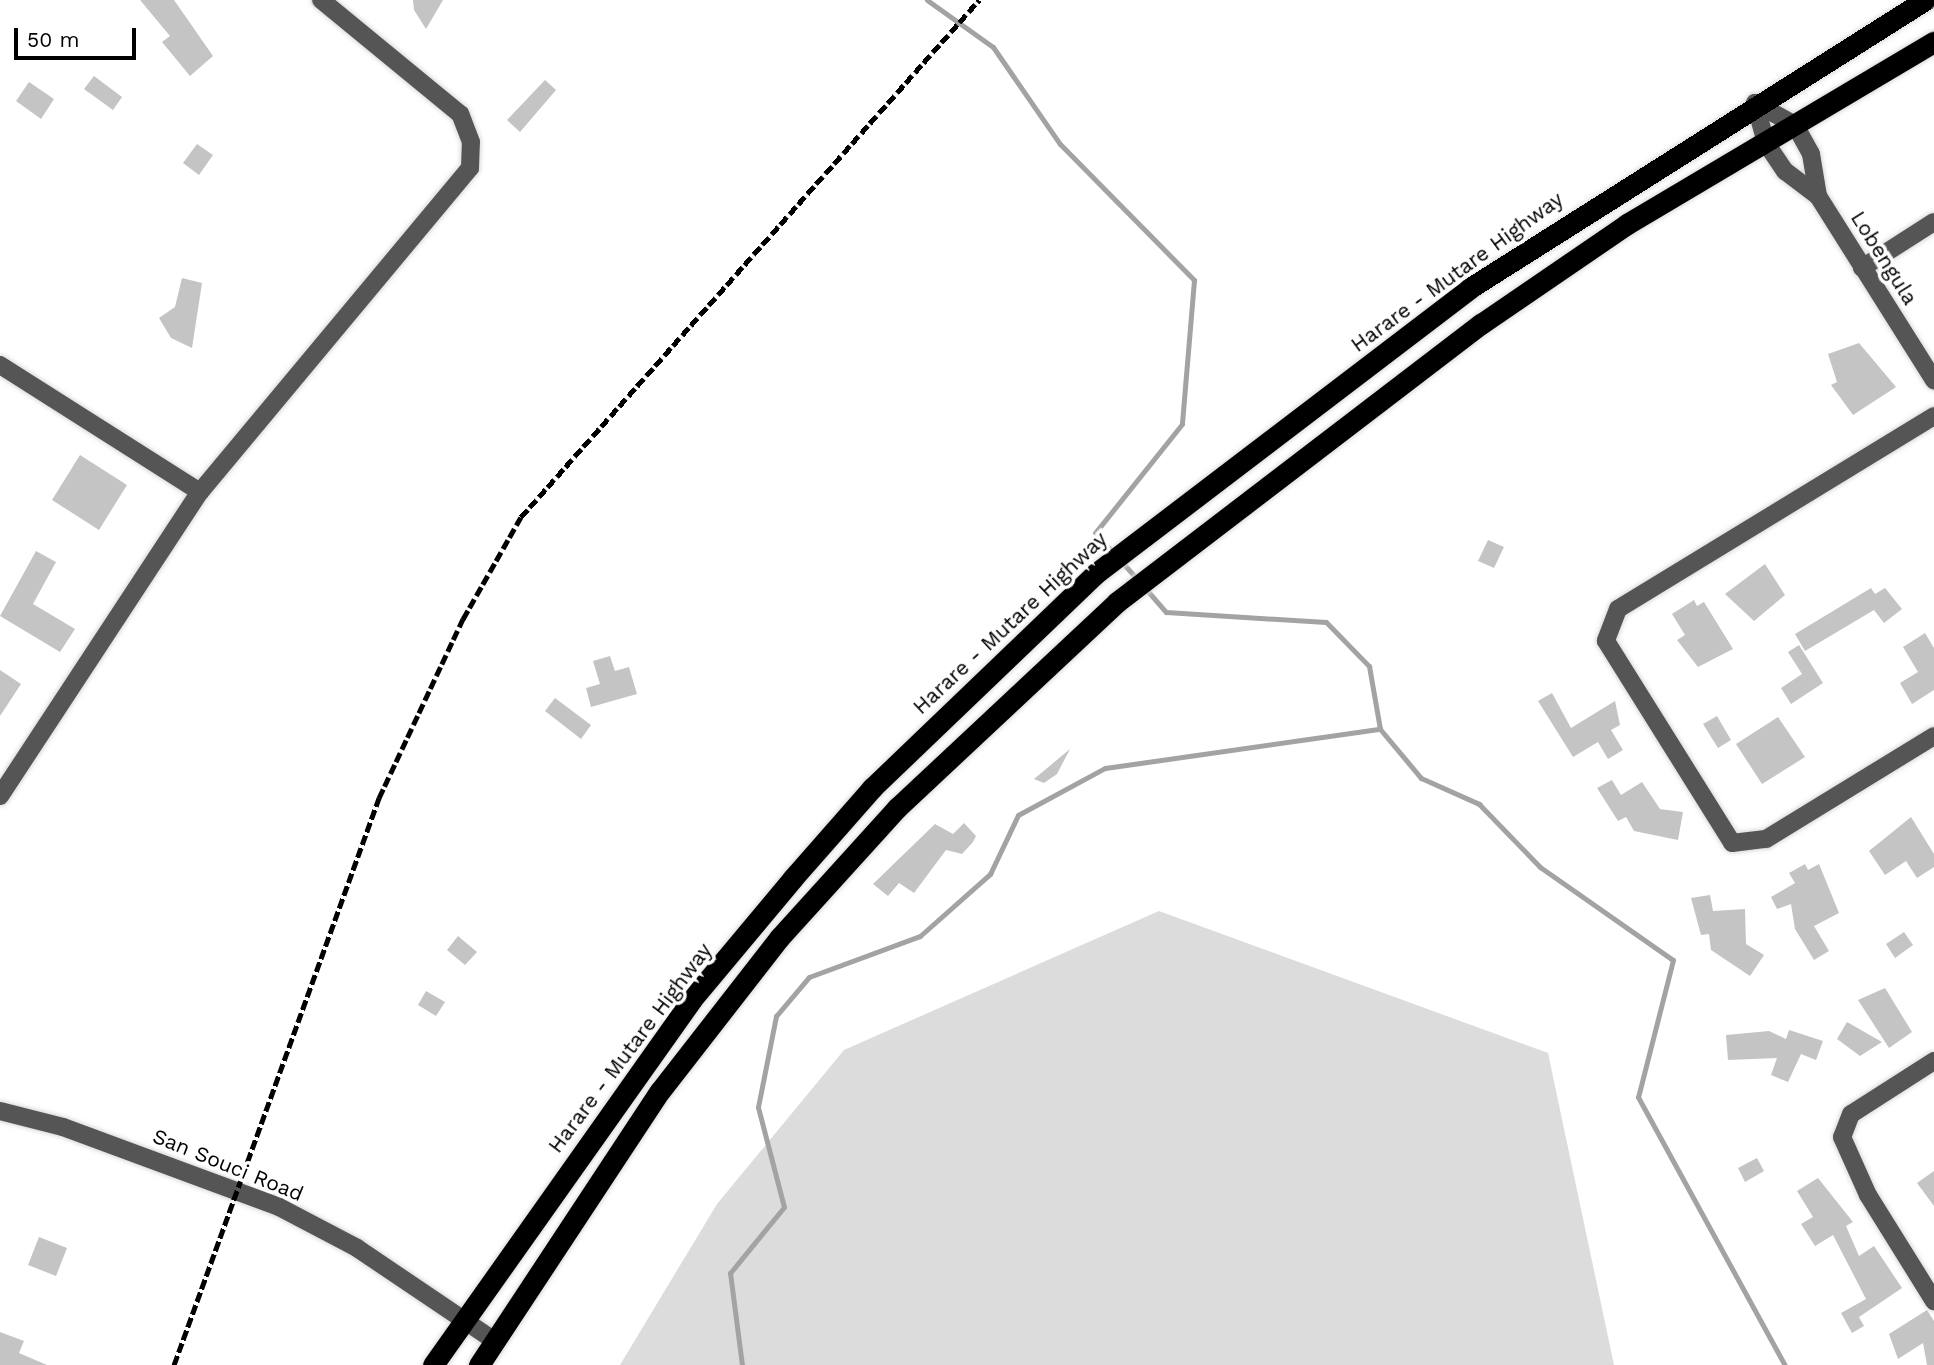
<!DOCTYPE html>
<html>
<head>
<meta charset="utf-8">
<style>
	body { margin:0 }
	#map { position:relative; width:1934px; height:1365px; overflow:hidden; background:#fff; font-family:"Work Sans",sans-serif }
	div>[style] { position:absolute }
	.green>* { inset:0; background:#dcdcdc }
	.stream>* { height:5px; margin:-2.5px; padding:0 2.5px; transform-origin:2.5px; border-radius:2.5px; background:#a3a3a3 }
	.building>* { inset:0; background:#c4c4c4 }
	.roads { filter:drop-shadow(0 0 2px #dbdbdb) drop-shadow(0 0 2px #dbdbdb) }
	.minor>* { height:18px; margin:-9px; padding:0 9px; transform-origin:9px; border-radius:9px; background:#555 }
	.highway>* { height:21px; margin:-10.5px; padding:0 10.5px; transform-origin:10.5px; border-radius:10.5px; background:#000 }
	.rail>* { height:5px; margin-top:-2.5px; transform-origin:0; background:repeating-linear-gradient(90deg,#000 0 10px,transparent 0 13.5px) }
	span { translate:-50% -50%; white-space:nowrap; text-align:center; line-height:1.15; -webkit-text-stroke:7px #fff; paint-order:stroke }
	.street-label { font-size:21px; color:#000 }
	.scale { position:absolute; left:14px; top:28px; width:122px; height:32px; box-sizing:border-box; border:4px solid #000; border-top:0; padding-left:9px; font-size:21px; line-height:24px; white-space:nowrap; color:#000; -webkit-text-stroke:5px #fff; paint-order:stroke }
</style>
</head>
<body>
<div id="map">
	<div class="green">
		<div style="clip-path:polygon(1159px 911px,1548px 1053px,1614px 1365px,620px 1365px,717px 1204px,844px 1050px)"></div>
	</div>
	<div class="stream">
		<div style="left:927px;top:0;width:81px;rotate:35.5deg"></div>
		<div style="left:993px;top:47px;width:118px;rotate:55.4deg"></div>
		<div style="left:1060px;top:144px;width:191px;rotate:45.4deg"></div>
		<div style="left:1194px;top:280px;width:144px;rotate:94.8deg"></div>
		<div style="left:1182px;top:424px;width:139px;rotate:128.6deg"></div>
		<div style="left:1095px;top:533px;width:26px;rotate:47deg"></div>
		<div style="left:1120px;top:560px;width:28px;rotate:48deg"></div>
		<div style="left:1145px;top:588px;width:32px;rotate:49deg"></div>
		<div style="left:1166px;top:612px;width:160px;rotate:3.6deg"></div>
		<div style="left:1326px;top:622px;width:62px;rotate:45.7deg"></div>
		<div style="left:1369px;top:666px;width:64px;rotate:80.1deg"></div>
		<div style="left:1380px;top:729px;width:64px;rotate:50.1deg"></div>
		<div style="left:1421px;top:778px;width:64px;rotate:24.1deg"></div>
		<div style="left:1479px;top:804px;width:88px;rotate:45.9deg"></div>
		<div style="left:1540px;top:867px;width:162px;rotate:35deg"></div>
		<div style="left:1673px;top:960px;width:141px;rotate:104.3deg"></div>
		<div style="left:1638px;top:1097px;width:306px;rotate:61.3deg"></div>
		<div style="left:742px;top:1365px;width:93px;rotate:-97.4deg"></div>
		<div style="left:730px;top:1273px;width:85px;rotate:-50.7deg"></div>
		<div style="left:784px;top:1207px;width:103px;rotate:-104.6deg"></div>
		<div style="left:758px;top:1107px;width:93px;rotate:-78.8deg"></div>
		<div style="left:776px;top:1016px;width:51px;rotate:-49.8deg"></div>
		<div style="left:809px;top:977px;width:118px;rotate:-20.3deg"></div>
		<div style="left:920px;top:936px;width:94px;rotate:-41.5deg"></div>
		<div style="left:990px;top:874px;width:65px;rotate:-64.6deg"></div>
		<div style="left:1018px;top:815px;width:99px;rotate:-28.4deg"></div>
		<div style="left:1105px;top:768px;width:278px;rotate:-8.1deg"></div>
	</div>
	<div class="building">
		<div style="clip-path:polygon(140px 0,174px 0,213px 56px,190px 76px,162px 42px,170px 36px)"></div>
		<div style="clip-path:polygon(413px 0,443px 0,426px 29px,414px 10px)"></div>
		<div style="clip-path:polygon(94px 76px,122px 97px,113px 110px,84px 89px)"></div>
		<div style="clip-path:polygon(545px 80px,556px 90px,520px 132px,507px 120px)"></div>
		<div style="clip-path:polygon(29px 82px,54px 99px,41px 119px,16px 101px)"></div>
		<div style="clip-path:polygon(197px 144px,213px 155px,199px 175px,183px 163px)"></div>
		<div style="clip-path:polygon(182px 278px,202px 283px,192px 348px,171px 338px,159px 318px,175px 307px)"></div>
		<div style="clip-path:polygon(1859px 343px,1896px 387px,1853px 415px,1831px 385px,1837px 382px,1828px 354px)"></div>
		<div style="clip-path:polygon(80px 455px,127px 485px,99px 530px,52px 500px)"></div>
		<div style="clip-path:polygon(1488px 540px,1504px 547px,1494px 568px,1478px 561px)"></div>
		<div style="clip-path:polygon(36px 551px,56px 562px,33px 604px,75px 629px,60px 652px,0 616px)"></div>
		<div style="clip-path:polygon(1765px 564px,1785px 595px,1754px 621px,1725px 594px)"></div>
		<div style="clip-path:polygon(1871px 588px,1875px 594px,1885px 588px,1902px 609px,1884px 623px,1874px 610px,1805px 651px,1795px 634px)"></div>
		<div style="clip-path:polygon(1694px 600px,1697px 606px,1704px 602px,1733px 649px,1698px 667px,1677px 640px,1685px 635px,1672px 614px)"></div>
		<div style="clip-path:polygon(1925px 633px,1934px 648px,1934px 690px,1912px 704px,1900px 683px,1918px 672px,1903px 647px)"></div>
		<div style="clip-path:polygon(1799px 645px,1823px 683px,1791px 704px,1781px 688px,1802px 674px,1788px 652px)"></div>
		<div style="clip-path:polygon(610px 656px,615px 671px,629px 667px,637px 694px,591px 707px,586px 688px,600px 684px,593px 661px)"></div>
		<div style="clip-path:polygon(0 670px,21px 684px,0 716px)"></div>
		<div style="clip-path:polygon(1552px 693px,1571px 728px,1615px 701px,1620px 725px,1611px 730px,1623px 750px,1608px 759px,1598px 742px,1573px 757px,1538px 701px)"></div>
		<div style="clip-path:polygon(555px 698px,591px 725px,581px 739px,545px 711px)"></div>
		<div style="clip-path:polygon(1717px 716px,1731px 740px,1718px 748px,1703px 724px)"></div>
		<div style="clip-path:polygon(1778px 717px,1805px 757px,1762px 784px,1736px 744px)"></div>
		<div style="clip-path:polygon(1070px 749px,1057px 774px,1044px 783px,1034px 779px)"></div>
		<div style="clip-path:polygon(1612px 780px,1621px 795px,1642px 782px,1660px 809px,1683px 812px,1678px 840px,1634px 831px,1626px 817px,1618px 821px,1597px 788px)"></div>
		<div style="clip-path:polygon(1911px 817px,1934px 854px,1934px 867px,1917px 878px,1906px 861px,1885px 875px,1869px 851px)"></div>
		<div style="clip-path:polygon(964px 823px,976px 836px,973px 842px,962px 854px,946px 850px,914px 893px,899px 883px,888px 896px,873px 884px,935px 824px,953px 834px)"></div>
		<div style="clip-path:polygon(1805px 864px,1808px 870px,1819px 864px,1839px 913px,1814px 926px,1829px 951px,1814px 960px,1795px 929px,1791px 904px,1777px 909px,1771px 897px,1795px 883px,1789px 873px)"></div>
		<div style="clip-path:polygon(1710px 895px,1713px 911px,1745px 909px,1746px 944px,1764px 955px,1750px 976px,1711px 950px,1709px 934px,1701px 935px,1691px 898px)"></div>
		<div style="clip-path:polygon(1904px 932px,1913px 945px,1895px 958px,1886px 944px)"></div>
		<div style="clip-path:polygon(458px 936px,477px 952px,465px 965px,447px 950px)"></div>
		<div style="clip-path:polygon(1885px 988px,1912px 1032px,1889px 1048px,1858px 1000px)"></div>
		<div style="clip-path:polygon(426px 991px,445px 1002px,436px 1016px,418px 1005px)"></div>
		<div style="clip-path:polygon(1847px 1022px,1882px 1042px,1860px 1056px,1837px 1039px)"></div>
		<div style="clip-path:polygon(1789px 1030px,1823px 1041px,1816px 1060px,1801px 1054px,1788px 1082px,1771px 1075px,1777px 1058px,1728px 1060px,1726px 1035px,1769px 1031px,1786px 1039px)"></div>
		<div style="clip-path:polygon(1757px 1158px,1764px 1171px,1745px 1182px,1738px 1168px)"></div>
		<div style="clip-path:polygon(1934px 1171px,1934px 1206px,1917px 1183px)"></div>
		<div style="clip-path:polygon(1818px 1178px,1853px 1222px,1846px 1226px,1859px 1256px,1874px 1246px,1902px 1288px,1859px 1317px,1864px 1326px,1852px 1333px,1841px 1313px,1866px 1299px,1833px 1235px,1815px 1246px,1801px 1224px,1813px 1217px,1797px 1191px)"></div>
		<div style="clip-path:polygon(39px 1237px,67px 1248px,56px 1276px,28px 1265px)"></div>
		<div style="clip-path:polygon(1927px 1310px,1934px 1321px,1934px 1365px,1927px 1365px,1923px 1343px,1898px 1359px,1889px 1334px)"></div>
		<div style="clip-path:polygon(0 1332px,24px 1341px,19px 1353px,47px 1365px,0 1365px)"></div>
	</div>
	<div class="roads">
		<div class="minor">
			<div style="left:1755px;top:103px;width:46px;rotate:28.8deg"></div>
			<div style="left:1795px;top:125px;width:33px;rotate:61deg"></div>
			<div style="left:1811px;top:154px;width:43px;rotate:80.5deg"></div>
			<div style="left:1818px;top:196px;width:218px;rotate:57.8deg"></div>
			<div style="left:1755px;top:103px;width:41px;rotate:74.6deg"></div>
			<div style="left:1766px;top:143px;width:34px;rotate:56deg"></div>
			<div style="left:1785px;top:171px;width:41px;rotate:37.1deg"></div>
			<div style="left:1862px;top:268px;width:85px;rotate:-32.6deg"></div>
			<div style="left:0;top:365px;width:237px;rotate:32.4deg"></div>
			<div style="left:1934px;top:416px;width:370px;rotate:148.6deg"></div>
			<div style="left:1618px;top:609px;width:34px;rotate:111deg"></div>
			<div style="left:1606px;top:641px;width:238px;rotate:58deg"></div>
			<div style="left:1732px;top:843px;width:34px;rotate:-7deg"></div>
			<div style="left:1766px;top:839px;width:197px;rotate:-31.5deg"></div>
			<div style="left:0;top:796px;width:364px;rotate:-56.7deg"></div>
			<div style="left:200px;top:492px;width:422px;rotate:-50.2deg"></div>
			<div style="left:470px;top:168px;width:26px;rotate:-88deg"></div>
			<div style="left:471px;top:142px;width:30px;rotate:-111deg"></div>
			<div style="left:460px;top:114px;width:180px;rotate:-140.6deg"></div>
			<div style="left:1934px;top:1061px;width:98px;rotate:147.4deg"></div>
			<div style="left:1851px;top:1114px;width:25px;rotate:111deg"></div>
			<div style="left:1842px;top:1137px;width:64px;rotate:65.9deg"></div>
			<div style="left:1868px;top:1195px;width:125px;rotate:58.1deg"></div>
			<div style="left:0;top:1111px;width:65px;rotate:14.3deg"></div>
			<div style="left:63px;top:1127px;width:230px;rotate:20.3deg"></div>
			<div style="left:279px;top:1207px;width:88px;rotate:27.7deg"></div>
			<div style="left:357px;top:1248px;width:166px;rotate:34deg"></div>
		</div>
		<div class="highway">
			<div style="left:433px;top:1365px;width:448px;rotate:-54.7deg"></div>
			<div style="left:692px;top:999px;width:158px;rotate:-50.1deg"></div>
			<div style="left:793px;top:878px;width:120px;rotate:-48.7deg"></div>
			<div style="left:872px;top:788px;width:309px;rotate:-43.8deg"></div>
			<div style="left:1095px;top:574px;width:472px;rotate:-37.3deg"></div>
			<div style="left:1470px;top:288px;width:538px;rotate:-32.33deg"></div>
			<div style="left:479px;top:1365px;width:328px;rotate:-56.6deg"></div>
			<div style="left:660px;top:1091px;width:195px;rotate:-52.1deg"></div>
			<div style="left:780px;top:937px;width:174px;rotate:-47.8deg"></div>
			<div style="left:897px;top:808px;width:301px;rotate:-43.1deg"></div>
			<div style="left:1117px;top:602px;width:458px;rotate:-37.4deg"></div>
			<div style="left:1481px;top:324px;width:177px;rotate:-34.4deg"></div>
			<div style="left:1627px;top:224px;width:357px;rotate:-30.7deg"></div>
		</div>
	</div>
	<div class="rail">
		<div style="left:174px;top:1365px;width:603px;rotate:-70.12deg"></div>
		<div style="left:379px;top:798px;width:198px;rotate:-64.9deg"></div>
		<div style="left:463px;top:619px;width:117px;rotate:-60.4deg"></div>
		<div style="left:521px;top:517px;width:691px;rotate:-48.46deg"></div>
	</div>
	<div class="street-label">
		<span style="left:1884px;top:258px;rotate:58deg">Lobengula</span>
		<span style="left:1457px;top:272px;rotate:-36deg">Harare - Mutare Highway</span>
		<span style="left:1010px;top:623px;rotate:-43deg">Harare - Mutare Highway</span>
		<span style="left:630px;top:1048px;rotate:-53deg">Harare - Mutare Highway</span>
		<span style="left:228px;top:1165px;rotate:22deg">San Souci Road</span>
	</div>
	<div class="scale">50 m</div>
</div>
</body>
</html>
